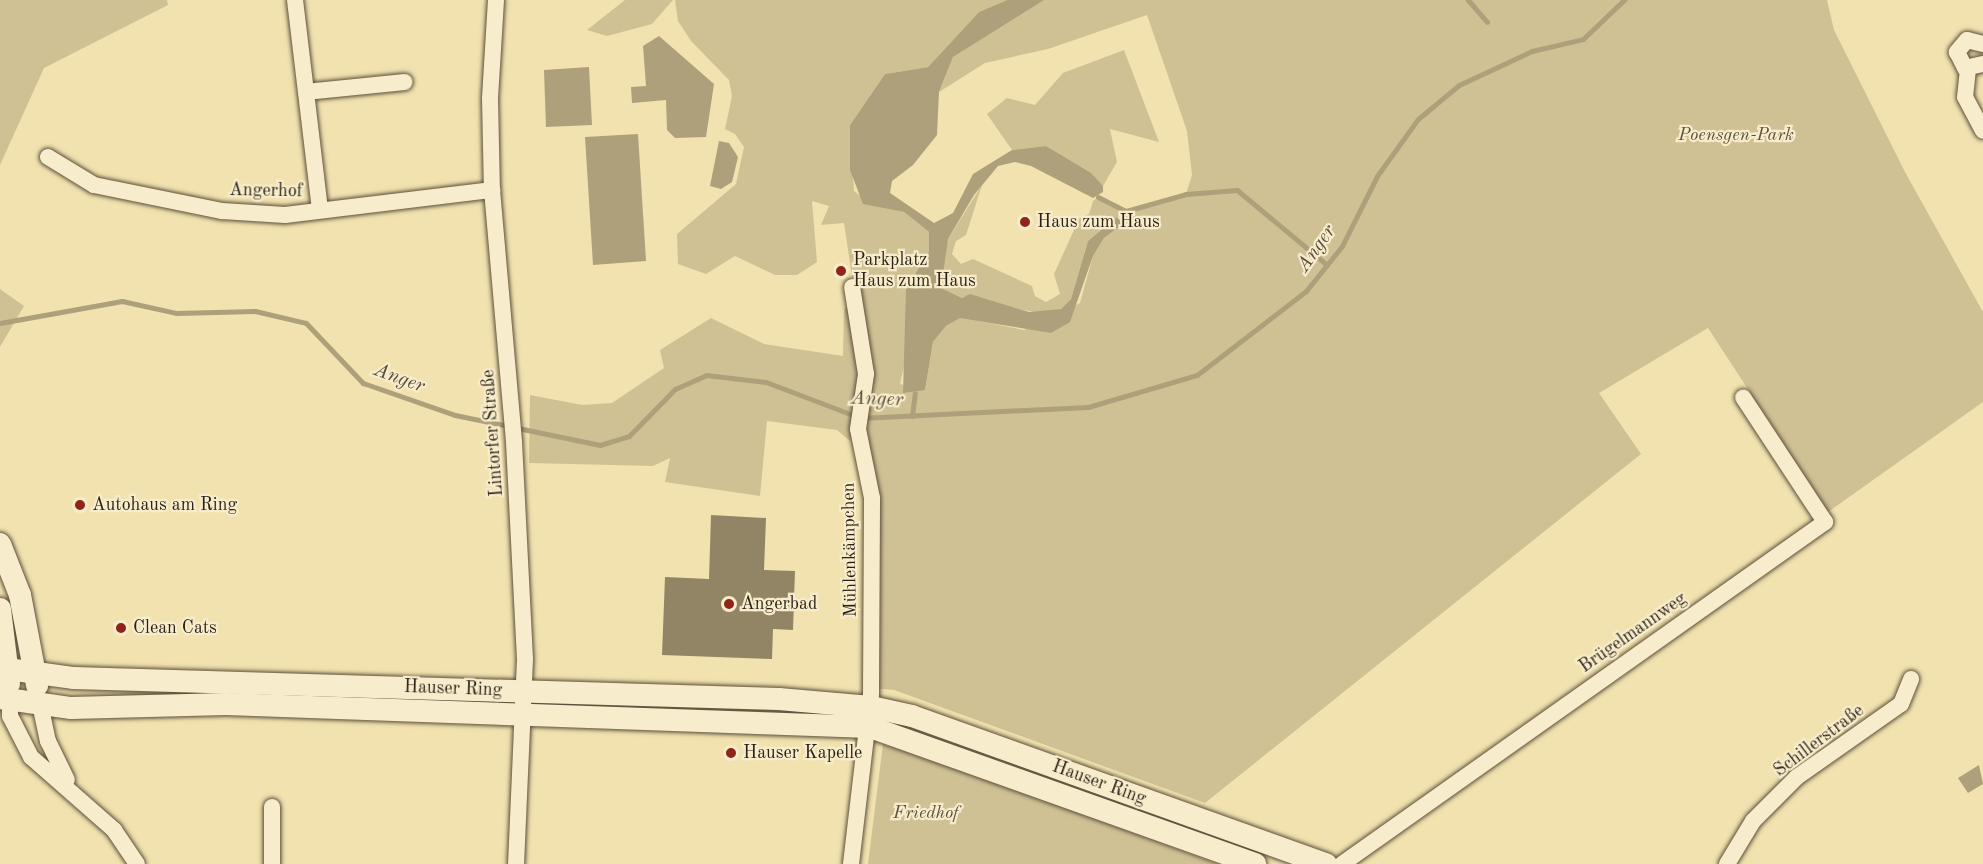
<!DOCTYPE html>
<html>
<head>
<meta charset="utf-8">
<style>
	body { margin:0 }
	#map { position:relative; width:1983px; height:864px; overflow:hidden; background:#f2e2af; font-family:"Old Standard TT",serif }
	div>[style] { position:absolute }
	.green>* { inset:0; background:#d0c195 }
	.water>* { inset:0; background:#aea07a }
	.stream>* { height:5px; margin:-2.5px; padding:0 2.5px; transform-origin:2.5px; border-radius:2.5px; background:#aea07a }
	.building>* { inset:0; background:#928565 }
	.roads { filter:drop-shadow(0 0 2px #5c503b) drop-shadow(0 0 2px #5c503b) }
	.street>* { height:16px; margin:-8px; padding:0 8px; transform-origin:8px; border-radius:8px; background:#f7eccb }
	.secondary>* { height:22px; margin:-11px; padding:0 11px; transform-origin:11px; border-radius:11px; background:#f7eccb }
	.dots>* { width:16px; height:16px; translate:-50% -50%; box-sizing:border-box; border:3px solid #f7eccb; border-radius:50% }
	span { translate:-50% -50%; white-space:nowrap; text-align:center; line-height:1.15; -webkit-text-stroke:4.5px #f7eccb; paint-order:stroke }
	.park-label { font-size:18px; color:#5c503b; font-style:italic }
	.street-label { font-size:18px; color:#2a2014 }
	.poi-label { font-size:18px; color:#2a2014 }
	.left { translate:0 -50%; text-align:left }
	.water-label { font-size:20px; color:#584d38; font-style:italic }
</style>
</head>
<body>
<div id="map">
	<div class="green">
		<div style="clip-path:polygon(0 0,167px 0,168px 5px,44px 68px,0 165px)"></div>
		<div style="clip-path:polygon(625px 0,673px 0,652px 24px,607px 36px,587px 30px)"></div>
		<div style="clip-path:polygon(675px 0,1007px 0,979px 12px,928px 67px,885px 74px,850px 125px,854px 191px,872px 205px,904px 212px,929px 232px,929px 251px,906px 289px,907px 354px,900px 384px,925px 390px,933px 342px,946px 326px,960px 317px,1024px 330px,1080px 303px,1093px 256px,1104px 238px,1123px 224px,1125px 211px,1088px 241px,1071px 299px,1061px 309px,1045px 314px,962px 298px,941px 288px,942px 267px,948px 239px,982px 185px,966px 235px,956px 241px,952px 254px,961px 264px,973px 259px,1032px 286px,1035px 296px,1046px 302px,1060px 294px,1054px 274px,1079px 219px,1089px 214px,1093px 201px,1098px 197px,1126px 211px,1186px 194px,1192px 175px,1187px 131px,1147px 15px,1048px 49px,985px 63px,939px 92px,953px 57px,1033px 4px,1044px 0,1827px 0,1834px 30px,1905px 172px,1983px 312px,1983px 402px,1828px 512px,1708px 328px,1599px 393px,1641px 454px,1205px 803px,894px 690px,871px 688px,872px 498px,856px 417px,850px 441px,837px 430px,767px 421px,760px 496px,665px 482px,670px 458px,653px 466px,529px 463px,530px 395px,582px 405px,612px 403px,664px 368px,660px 350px,711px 318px,764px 344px,843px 356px,844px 309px,856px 303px,844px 223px,821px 225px,829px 206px,812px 201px,817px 262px,797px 275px,775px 275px,735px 256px,706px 274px,678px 264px,677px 234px,736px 184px,744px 147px,735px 134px,725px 129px,732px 96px,729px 80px,691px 41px,678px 21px)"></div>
		<div style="clip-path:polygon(1124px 50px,1159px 142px,1110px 129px,1117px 162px,1103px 186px,1046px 146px,1012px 150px,987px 114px,1007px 98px,1035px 105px,1063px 73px)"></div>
		<div style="clip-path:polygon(0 289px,24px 306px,0 347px)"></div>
		<div style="clip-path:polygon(883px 744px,1012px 788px,1218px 864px,868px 864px)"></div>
	</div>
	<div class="water">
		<div style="clip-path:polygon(1007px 0,1044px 0,953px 57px,939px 92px,937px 135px,913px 165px,892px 181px,890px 193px,934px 223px,953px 213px,973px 174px,1012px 150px,1046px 146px,1091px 173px,1103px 186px,1103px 192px,1093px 198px,1031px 166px,1015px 162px,998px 166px,974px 195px,948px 239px,941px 288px,962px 298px,970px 294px,1029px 312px,1061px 309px,1071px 299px,1088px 241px,1117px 217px,1123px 224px,1104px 238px,1093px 256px,1070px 322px,1051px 333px,960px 318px,946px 326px,933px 342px,925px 390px,903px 393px,906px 289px,929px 251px,929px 232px,904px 212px,863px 204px,850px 170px,850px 125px,885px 74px,928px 67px,979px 12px)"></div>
		<div style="clip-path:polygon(659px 36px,714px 84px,706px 137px,675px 138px,667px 130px,666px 100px,632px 103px,631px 87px,646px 86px,643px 46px)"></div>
		<div style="clip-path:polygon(589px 67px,592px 125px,546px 127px,544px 70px)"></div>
		<div style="clip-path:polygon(638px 134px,646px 261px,593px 265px,585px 137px)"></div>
		<div style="clip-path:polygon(719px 141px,729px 143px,738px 157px,732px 182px,721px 189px,710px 186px)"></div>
		<div style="clip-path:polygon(1979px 765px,1983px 784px,1968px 793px,1958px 778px)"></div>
	</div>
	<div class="stream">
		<div style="left:1468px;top:0;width:29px;rotate:49deg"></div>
		<div style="left:1098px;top:197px;width:31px;rotate:27deg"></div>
		<div style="left:1126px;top:211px;width:62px;rotate:-15.8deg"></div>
		<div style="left:1186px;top:194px;width:51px;rotate:-4.5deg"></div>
		<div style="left:1237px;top:190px;width:117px;rotate:39.8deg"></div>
		<div style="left:1123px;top:221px;width:10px;rotate:-73deg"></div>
		<div style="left:0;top:323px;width:124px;rotate:-10.2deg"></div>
		<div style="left:122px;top:301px;width:55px;rotate:12.5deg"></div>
		<div style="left:176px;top:313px;width:79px;rotate:-1.5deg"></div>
		<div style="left:255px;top:311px;width:52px;rotate:13.2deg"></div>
		<div style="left:306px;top:323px;width:83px;rotate:46.5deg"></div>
		<div style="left:363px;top:383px;width:97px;rotate:19.2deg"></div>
		<div style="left:455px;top:415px;width:148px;rotate:11.7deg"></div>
		<div style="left:600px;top:445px;width:30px;rotate:-17deg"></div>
		<div style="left:629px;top:436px;width:66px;rotate:-45.6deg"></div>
		<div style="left:675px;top:389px;width:34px;rotate:-24deg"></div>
		<div style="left:706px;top:375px;width:60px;rotate:6.7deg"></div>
		<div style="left:766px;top:382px;width:102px;rotate:20.8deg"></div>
		<div style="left:861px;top:418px;width:227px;rotate:-2.8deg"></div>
		<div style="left:1088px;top:407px;width:114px;rotate:-16.4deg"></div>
		<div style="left:1197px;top:375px;width:138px;rotate:-37.6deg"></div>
		<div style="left:1306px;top:291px;width:58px;rotate:-51.3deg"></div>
		<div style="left:1342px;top:246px;width:78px;rotate:-63.4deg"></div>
		<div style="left:1377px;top:176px;width:70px;rotate:-54.3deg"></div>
		<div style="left:1418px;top:119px;width:53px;rotate:-39.7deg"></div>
		<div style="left:1459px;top:85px;width:81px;rotate:-25deg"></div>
		<div style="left:1532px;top:51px;width:52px;rotate:-13.2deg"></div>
		<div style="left:1583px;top:39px;width:57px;rotate:-43.6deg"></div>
		<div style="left:912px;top:416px;width:23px;rotate:-83deg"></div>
	</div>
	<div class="building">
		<div style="clip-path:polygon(711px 515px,766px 518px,764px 570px,795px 571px,793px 630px,773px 629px,772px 659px,662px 655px,665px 577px,709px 579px)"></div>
	</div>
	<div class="roads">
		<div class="street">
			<div style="left:295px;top:0;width:211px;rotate:83.2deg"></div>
			<div style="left:496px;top:0;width:98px;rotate:93.5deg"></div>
			<div style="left:490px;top:98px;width:92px;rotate:88.8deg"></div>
			<div style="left:492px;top:190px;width:253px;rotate:85deg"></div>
			<div style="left:514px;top:442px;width:217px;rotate:87.1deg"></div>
			<div style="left:525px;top:659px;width:205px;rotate:92.5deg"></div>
			<div style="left:1983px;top:44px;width:16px;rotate:-166deg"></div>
			<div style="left:1967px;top:40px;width:16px;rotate:130deg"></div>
			<div style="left:1957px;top:52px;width:18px;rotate:63deg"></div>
			<div style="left:1965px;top:68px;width:18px;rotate:-13deg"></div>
			<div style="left:1968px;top:69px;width:28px;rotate:96deg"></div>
			<div style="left:1965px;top:97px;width:38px;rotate:62deg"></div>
			<div style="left:306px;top:92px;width:99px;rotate:-5.8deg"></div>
			<div style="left:48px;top:157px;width:54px;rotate:31.3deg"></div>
			<div style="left:94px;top:185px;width:131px;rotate:11.5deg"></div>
			<div style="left:222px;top:211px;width:63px;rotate:3.6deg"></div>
			<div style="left:285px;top:215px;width:209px;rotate:-6.9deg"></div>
			<div style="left:10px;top:700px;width:16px;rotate:90deg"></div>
			<div style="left:10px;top:716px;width:46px;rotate:62.9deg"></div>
			<div style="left:31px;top:757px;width:111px;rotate:41.3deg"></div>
			<div style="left:114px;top:830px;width:41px;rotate:55.9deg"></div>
			<div style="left:40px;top:704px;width:38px;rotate:78deg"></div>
			<div style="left:48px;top:741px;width:43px;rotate:64deg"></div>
			<div style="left:272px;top:807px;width:57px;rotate:90deg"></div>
			<div style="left:851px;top:864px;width:170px;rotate:-83.3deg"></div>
			<div style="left:871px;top:695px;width:197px;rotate:-89.7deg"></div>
			<div style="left:872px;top:498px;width:70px;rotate:-101.5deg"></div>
			<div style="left:858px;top:429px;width:56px;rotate:-81.7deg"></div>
			<div style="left:866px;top:374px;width:88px;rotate:-99.1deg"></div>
			<div style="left:1342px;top:864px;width:592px;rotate:-35.3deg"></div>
			<div style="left:1825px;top:522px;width:149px;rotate:-123.3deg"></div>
			<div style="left:1727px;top:864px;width:50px;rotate:-58.8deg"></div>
			<div style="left:1753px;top:821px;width:62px;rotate:-45deg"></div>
			<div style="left:1797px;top:777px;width:127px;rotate:-35.1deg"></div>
			<div style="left:1901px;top:704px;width:27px;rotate:-68deg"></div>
		</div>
		<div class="secondary">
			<div style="left:0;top:544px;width:55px;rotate:68.6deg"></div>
			<div style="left:20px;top:595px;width:92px;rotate:79.3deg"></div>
			<div style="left:0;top:609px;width:75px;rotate:83.1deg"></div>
			<div style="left:0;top:668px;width:75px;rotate:7.7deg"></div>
			<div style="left:74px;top:678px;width:705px;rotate:1.71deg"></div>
			<div style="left:779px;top:699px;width:92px;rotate:5deg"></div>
			<div style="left:871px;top:707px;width:42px;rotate:12.4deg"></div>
			<div style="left:912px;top:716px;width:440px;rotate:19.7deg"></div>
			<div style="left:0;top:698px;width:72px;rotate:8deg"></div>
			<div style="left:71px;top:708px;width:155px;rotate:-1.5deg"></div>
			<div style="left:226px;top:704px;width:644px;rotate:2.05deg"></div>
			<div style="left:870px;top:727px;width:409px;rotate:19.6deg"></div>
		</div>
	</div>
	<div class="dots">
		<div style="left:1025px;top:222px;background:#8f2418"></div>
		<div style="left:841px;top:271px;background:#8f2418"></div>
		<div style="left:80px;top:505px;background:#8f2418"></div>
		<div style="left:729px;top:604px;background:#8f2418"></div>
		<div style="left:121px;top:628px;background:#8f2418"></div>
		<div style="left:731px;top:753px;background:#8f2418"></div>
	</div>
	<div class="park-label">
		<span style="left:1736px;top:135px">Poensgen-Park</span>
		<span style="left:926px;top:813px">Friedhof</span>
	</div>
	<div class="street-label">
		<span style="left:266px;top:191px;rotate:1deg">Angerhof</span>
		<span style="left:493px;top:433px;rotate:-94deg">Lintorfer Straße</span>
		<span style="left:850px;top:550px;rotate:-91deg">Mühlenkämpchen</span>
		<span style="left:1633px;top:633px;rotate:-35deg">Brügelmannweg</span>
		<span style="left:453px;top:689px;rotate:2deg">Hauser Ring</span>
		<span style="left:1819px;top:741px;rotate:-37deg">Schillerstraße</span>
		<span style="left:1099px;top:783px;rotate:20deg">Hauser Ring</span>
	</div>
	<div class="poi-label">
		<span class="left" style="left:1037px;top:222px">Haus zum Haus</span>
		<span class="left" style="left:853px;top:271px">Parkplatz<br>Haus zum Haus</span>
		<span class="left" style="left:92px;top:505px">Autohaus am Ring</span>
		<span class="left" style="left:741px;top:604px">Angerbad</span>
		<span class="left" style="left:133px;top:628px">Clean Cats</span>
		<span class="left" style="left:743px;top:753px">Hauser Kapelle</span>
	</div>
	<div class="water-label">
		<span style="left:1317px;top:249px;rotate:-55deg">Anger</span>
		<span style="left:399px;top:379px;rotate:20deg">Anger</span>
		<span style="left:877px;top:400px;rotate:2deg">Anger</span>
	</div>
</div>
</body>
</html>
